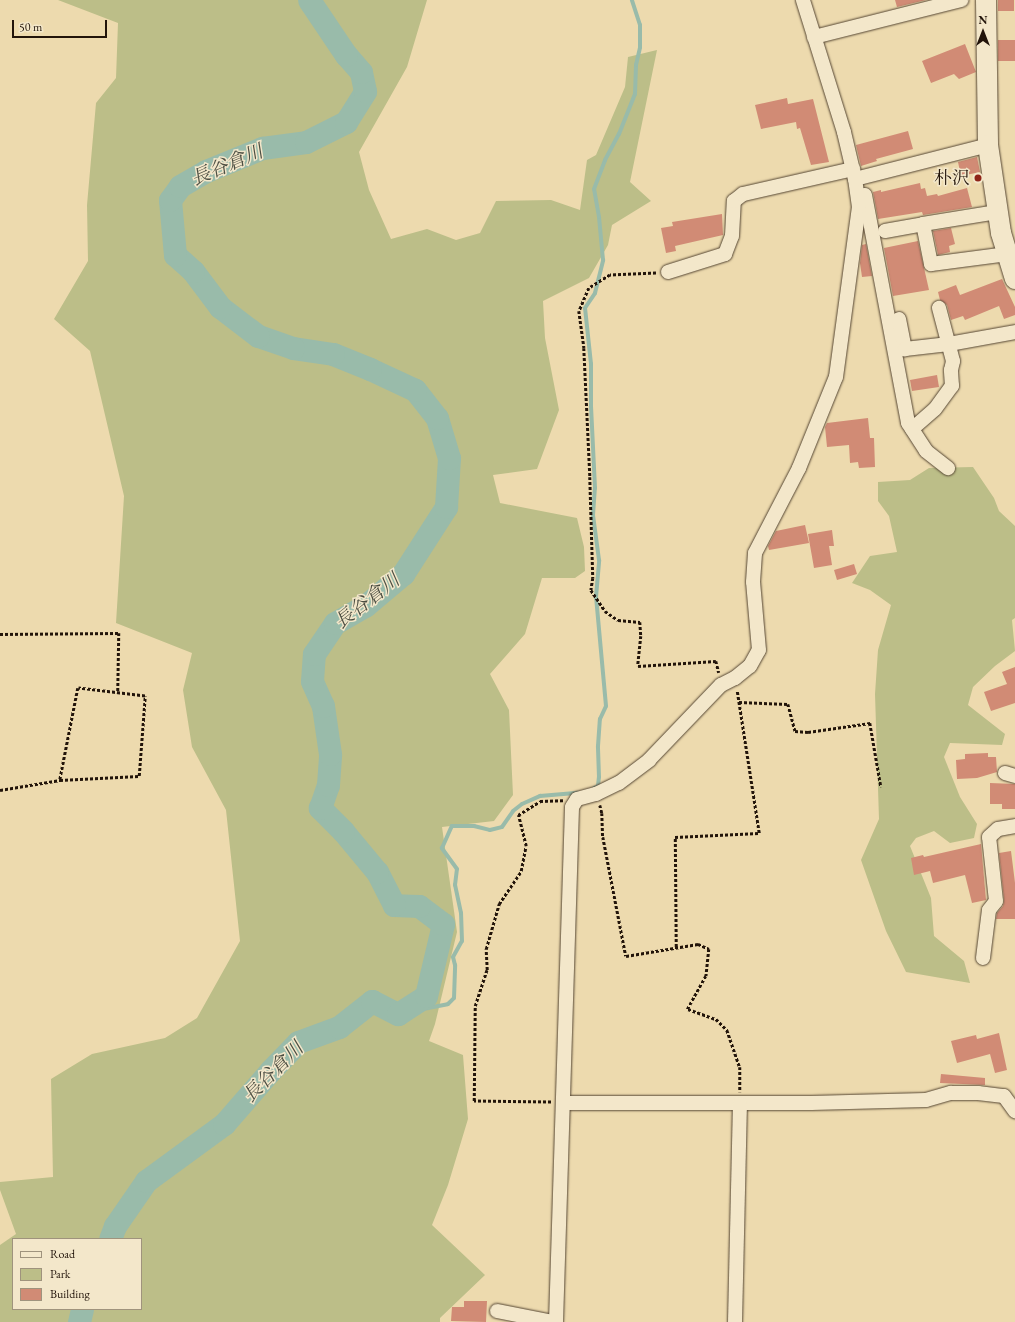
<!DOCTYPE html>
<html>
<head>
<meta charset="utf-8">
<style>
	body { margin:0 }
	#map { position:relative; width:1015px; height:1322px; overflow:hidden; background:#eddaae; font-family:"EB Garamond","Noto Serif JP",serif }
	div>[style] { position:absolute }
	.green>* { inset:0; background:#bcbe88 }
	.stream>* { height:4px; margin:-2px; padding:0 2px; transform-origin:2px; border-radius:2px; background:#9ba }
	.river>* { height:23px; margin:-11.5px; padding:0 11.5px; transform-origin:11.5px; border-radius:11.5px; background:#9ba }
	.building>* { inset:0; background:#d18b75 }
	.path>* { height:2.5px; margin-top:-1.25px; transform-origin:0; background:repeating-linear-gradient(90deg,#22140a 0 3px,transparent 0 5px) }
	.roads { filter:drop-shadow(0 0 1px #554633) drop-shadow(0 0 1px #554633) }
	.street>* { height:14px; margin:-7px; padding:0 7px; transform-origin:7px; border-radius:7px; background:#f3e7ca }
	.secondary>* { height:20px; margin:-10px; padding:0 10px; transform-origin:10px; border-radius:10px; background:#f3e7ca }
	.dots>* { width:11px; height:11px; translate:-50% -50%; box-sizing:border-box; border:2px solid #f3e7ca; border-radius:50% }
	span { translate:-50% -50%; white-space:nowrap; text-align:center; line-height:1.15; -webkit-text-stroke:3px #f3e7ca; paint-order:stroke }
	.poi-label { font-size:18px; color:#22140a }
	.right { translate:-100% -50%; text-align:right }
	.water-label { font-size:19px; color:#4c4e42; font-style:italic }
	.legend { position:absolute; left:12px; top:1238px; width:130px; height:72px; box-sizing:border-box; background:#f3e7ca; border:1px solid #9f937d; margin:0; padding:5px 7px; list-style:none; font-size:12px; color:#22140a }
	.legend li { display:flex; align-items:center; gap:8px; height:20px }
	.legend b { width:20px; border:1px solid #9f937d }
	.north { position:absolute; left:963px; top:12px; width:40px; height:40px; -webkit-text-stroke:3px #f3e7ca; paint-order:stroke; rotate:0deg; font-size:11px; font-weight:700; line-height:16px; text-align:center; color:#22140a }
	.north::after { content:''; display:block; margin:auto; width:14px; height:18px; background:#22140a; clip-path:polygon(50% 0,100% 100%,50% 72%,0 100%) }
	.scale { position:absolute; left:12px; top:20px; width:95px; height:18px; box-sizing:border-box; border:2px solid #22140a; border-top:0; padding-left:5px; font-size:12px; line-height:14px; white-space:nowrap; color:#22140a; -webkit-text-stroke:3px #f3e7ca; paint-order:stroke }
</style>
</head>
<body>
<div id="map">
	<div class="green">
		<div style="clip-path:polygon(evenodd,58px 0,427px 0,407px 67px,359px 152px,369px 190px,391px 239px,427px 229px,456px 240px,480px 233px,496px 201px,551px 200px,580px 210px,587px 160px,596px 155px,625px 87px,628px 57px,657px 50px,630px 182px,651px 201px,612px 225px,608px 245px,589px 278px,543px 301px,545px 338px,559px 410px,537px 469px,493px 475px,500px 503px,577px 518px,584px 547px,585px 571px,575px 578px,542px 578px,525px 634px,490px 674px,509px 710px,513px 795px,494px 821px,442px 827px,457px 932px,435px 1024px,429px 1041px,463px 1055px,468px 1119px,448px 1185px,432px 1225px,485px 1275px,440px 1318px,440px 1322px,0 1322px,0 1245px,16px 1234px,0 1190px,0 1182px,53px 1177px,51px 1079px,92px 1054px,165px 1038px,197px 1018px,240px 941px,226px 810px,192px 747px,183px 690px,192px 653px,116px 623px,124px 496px,90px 351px,54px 319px,88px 261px,87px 205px,96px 103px,116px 78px,118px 23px,58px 0,13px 1239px,141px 1239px,141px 1309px,13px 1309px,13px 1239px)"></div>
		<div style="clip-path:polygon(973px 467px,994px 498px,999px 511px,1015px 526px,1015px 618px,1012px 620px,1015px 651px,995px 666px,973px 687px,968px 705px,1005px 734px,1002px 745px,950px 743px,944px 757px,960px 797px,977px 824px,974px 838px,950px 843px,934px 831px,916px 838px,910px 846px,931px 898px,934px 936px,964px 961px,970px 983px,906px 972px,886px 931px,861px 860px,879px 819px,875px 694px,878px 650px,891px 605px,870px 590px,852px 583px,870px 556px,897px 552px,889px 516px,878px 501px,878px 482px,910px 480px,929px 468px)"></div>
	</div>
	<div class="stream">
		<div style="left:594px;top:788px;width:4px;rotate:-27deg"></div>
		<div style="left:598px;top:786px;width:9px;rotate:-84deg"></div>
		<div style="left:599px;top:777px;width:31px;rotate:-92deg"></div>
		<div style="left:598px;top:746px;width:27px;rotate:-86deg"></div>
		<div style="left:600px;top:719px;width:14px;rotate:-65deg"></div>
		<div style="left:606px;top:706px;width:109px;rotate:-95.2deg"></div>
		<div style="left:596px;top:597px;width:37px;rotate:-85deg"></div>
		<div style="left:599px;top:560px;width:45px;rotate:-97.6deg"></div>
		<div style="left:593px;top:515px;width:27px;rotate:-86deg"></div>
		<div style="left:595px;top:488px;width:82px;rotate:-92.8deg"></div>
		<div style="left:591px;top:406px;width:42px;rotate:-90deg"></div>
		<div style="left:591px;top:364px;width:56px;rotate:-96.1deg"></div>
		<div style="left:585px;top:308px;width:18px;rotate:-56deg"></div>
		<div style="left:595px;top:293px;width:34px;rotate:-76deg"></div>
		<div style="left:603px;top:260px;width:43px;rotate:-95.3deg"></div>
		<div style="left:599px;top:217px;width:28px;rotate:-100deg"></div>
		<div style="left:594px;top:189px;width:31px;rotate:-69deg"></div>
		<div style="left:605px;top:160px;width:30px;rotate:-62deg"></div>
		<div style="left:619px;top:134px;width:43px;rotate:-68.2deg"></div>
		<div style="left:635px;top:94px;width:29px;rotate:-88deg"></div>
		<div style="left:636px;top:65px;width:18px;rotate:-77deg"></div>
		<div style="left:640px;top:47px;width:22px;rotate:-90deg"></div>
		<div style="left:640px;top:25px;width:26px;rotate:-108deg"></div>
		<div style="left:405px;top:1009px;width:23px;rotate:-2deg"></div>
		<div style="left:428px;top:1008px;width:20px;rotate:-11deg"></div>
		<div style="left:448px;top:1004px;width:8px;rotate:-45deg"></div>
		<div style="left:454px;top:998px;width:33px;rotate:-88deg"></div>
		<div style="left:455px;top:965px;width:8px;rotate:-104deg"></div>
		<div style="left:453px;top:957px;width:18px;rotate:-61deg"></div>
		<div style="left:462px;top:941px;width:28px;rotate:-92deg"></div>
		<div style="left:461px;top:913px;width:29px;rotate:-102deg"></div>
		<div style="left:455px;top:885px;width:16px;rotate:-83deg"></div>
		<div style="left:457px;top:869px;width:26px;rotate:-126deg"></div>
		<div style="left:442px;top:848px;width:24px;rotate:-66deg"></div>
		<div style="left:452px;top:826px;width:22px"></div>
		<div style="left:474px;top:826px;width:16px;rotate:14deg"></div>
		<div style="left:490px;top:830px;width:12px;rotate:-14deg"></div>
		<div style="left:502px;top:827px;width:19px;rotate:-55deg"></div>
		<div style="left:513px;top:811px;width:11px;rotate:-38deg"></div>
		<div style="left:522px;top:804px;width:20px;rotate:-24deg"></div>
		<div style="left:540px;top:796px;width:38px;rotate:-5deg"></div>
	</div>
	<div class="river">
		<div style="left:110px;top:1239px;width:14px;rotate:-69deg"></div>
		<div style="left:115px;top:1226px;width:55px;rotate:-55.4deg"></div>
		<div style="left:146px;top:1181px;width:97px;rotate:-36.2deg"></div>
		<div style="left:224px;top:1124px;width:70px;rotate:-49deg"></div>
		<div style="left:270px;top:1071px;width:40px;rotate:-46deg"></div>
		<div style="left:298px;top:1042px;width:44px;rotate:-20.1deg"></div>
		<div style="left:339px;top:1027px;width:42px;rotate:-38.2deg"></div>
		<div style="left:372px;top:1001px;width:29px;rotate:27deg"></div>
		<div style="left:398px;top:1014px;width:33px;rotate:-33deg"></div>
		<div style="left:426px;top:996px;width:74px;rotate:-76.7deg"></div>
		<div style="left:443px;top:924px;width:30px;rotate:-143deg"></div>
		<div style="left:419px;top:906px;width:25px;rotate:-178deg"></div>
		<div style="left:394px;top:905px;width:37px;rotate:-117deg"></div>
		<div style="left:377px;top:872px;width:53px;rotate:-129.7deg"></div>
		<div style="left:343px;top:831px;width:33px;rotate:-135deg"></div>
		<div style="left:320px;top:808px;width:24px;rotate:-71deg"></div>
		<div style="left:328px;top:785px;width:31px;rotate:-86deg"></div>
		<div style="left:330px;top:754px;width:49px;rotate:-98.3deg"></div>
		<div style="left:323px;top:706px;width:27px;rotate:-114deg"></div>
		<div style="left:312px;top:681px;width:27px;rotate:-86deg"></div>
		<div style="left:314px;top:654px;width:37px;rotate:-56deg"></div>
		<div style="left:335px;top:623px;width:34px;rotate:-30deg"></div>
		<div style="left:365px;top:606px;width:50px;rotate:-40.1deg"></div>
		<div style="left:403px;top:574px;width:80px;rotate:-57.3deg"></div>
		<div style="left:446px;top:507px;width:49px;rotate:-86.5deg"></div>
		<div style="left:449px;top:458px;width:42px;rotate:-106.7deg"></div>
		<div style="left:437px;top:418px;width:36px;rotate:-128deg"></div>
		<div style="left:415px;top:390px;width:50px;rotate:-155deg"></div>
		<div style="left:370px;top:369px;width:40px;rotate:-158deg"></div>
		<div style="left:333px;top:354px;width:40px;rotate:-171.5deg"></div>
		<div style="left:293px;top:348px;width:37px;rotate:-161deg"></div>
		<div style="left:258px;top:336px;width:48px;rotate:-142.7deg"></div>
		<div style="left:220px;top:307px;width:45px;rotate:-126.9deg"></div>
		<div style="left:193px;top:271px;width:24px;rotate:-138deg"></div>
		<div style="left:175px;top:255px;width:55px;rotate:-95.2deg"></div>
		<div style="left:170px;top:200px;width:17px;rotate:-54deg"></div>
		<div style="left:180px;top:186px;width:30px;rotate:-30deg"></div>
		<div style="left:206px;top:171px;width:61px;rotate:-22.3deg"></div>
		<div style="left:262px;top:148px;width:44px;rotate:-7.8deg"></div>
		<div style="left:306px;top:142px;width:45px;rotate:-26.6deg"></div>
		<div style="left:346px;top:122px;width:36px;rotate:-58deg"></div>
		<div style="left:365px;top:91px;width:19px;rotate:-102deg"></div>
		<div style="left:361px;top:72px;width:23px;rotate:-131deg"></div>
		<div style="left:346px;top:55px;width:66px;rotate:-123.9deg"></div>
		<div style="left:79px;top:1322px;width:13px;rotate:-77deg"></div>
	</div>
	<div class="building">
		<div style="clip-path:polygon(895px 0,926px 0,897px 7px)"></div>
		<div style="clip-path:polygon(998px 0,1014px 0,1014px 11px,998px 11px)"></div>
		<div style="clip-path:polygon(998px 40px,1015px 40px,1015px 61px,998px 61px)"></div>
		<div style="clip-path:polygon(965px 44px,976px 72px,959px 79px,954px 74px,931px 83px,922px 61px)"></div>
		<div style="clip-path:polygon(787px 98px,788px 104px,813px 99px,829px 162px,811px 165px,800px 128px,797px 129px,796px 122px,761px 129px,755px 105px)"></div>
		<div style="clip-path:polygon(908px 131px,913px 149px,876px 159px,877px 161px,861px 166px,856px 145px)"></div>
		<div style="clip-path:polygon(977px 157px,980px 172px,961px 176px,958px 162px)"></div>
		<div style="clip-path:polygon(920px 183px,921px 189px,925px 188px,927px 196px,937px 194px,938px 196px,967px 188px,972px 207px,923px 215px,922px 212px,878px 219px,873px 192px,881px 190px,881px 192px)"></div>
		<div style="clip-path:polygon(722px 214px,723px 235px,675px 246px,676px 251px,666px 253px,661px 228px,673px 226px,672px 222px)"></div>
		<div style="clip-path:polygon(951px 228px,955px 244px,949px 246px,950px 252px,938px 255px,933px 231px)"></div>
		<div style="clip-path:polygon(918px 241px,929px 290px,893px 296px,884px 248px)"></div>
		<div style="clip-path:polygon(866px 244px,872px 276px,862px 277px,860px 263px,862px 245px)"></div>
		<div style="clip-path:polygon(1002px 279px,1015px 307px,1015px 315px,1004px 319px,999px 306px,965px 320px,963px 316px,951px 320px,947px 305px,940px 300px,938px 292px,956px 285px,960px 295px)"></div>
		<div style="clip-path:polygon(937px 375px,939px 387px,912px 391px,910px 380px)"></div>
		<div style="clip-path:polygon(868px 418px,870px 438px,874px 438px,875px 467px,859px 468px,858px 462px,850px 463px,849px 445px,827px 447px,825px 427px,827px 423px)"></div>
		<div style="clip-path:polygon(805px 525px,809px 543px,769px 550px,768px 546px,776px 531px)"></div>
		<div style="clip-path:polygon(832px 530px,834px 546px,829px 546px,832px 565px,814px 568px,808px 534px)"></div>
		<div style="clip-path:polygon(854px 564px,857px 574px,837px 580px,834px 570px)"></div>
		<div style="clip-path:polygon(1015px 667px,1015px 703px,991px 711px,984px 692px,1007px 684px,1002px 672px)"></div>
		<div style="clip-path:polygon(988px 753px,988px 757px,996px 757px,997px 772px,977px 778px,957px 779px,956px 760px,965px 759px,965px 754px)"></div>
		<div style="clip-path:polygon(990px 783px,1015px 784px,1015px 809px,1002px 809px,1002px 804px,990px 804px)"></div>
		<div style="clip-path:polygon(981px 844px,986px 900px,972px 903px,965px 875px,933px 883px,930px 871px,914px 875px,911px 858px,923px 855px,924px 857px)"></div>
		<div style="clip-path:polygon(1011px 851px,1015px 883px,1015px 919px,996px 919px,997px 913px,1003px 906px,1004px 900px,999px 853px)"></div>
		<div style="clip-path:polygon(999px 1033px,1007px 1070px,995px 1073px,990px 1054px,957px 1063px,951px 1041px,976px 1035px,977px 1039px)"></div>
		<div style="clip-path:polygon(941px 1074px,985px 1078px,985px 1085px,940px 1083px)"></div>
		<div style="clip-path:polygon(464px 1301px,487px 1301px,486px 1322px,451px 1321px,452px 1307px,464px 1307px)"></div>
	</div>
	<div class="path">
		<div style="left:656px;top:273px;width:46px;rotate:177.5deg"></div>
		<div style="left:610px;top:275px;width:25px;rotate:148deg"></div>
		<div style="left:589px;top:288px;width:25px;rotate:113deg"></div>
		<div style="left:579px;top:311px;width:37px;rotate:82deg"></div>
		<div style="left:584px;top:348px;width:129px;rotate:87.3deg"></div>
		<div style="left:590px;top:477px;width:101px;rotate:88.3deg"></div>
		<div style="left:593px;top:578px;width:12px;rotate:99deg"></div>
		<div style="left:591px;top:590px;width:25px;rotate:56deg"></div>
		<div style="left:605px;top:611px;width:16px;rotate:35deg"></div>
		<div style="left:618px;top:620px;width:22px;rotate:5deg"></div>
		<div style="left:640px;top:622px;width:14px;rotate:86deg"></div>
		<div style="left:641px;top:636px;width:30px;rotate:96deg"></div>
		<div style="left:638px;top:666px;width:78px;rotate:-3.7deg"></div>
		<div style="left:716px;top:661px;width:12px;rotate:76deg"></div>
		<div style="left:0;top:634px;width:119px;rotate:-0.5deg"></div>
		<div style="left:119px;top:633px;width:60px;rotate:91deg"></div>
		<div style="left:739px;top:702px;width:49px;rotate:2.3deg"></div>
		<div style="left:788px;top:704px;width:28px;rotate:75deg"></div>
		<div style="left:795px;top:731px;width:13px;rotate:4deg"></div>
		<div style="left:808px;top:732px;width:63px;rotate:-8.3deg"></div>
		<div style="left:870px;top:723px;width:65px;rotate:80.2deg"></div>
		<div style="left:0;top:790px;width:61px;rotate:-9.5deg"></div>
		<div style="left:60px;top:780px;width:79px;rotate:-2.9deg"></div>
		<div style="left:139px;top:776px;width:80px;rotate:-85.7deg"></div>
		<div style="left:145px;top:696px;width:67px;rotate:-173.2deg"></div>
		<div style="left:78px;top:688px;width:94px;rotate:101.1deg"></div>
		<div style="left:600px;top:805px;width:8px;rotate:76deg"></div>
		<div style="left:602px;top:813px;width:24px;rotate:88deg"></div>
		<div style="left:603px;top:837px;width:121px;rotate:79.1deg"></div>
		<div style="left:626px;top:956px;width:73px;rotate:-9.5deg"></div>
		<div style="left:698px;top:944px;width:12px;rotate:24deg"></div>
		<div style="left:709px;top:949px;width:27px;rotate:96deg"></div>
		<div style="left:706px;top:976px;width:38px;rotate:119deg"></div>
		<div style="left:688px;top:1009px;width:30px;rotate:20deg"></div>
		<div style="left:716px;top:1019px;width:16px;rotate:45deg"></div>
		<div style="left:727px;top:1030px;width:39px;rotate:71deg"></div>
		<div style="left:740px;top:1067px;width:25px;rotate:90deg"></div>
		<div style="left:676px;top:947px;width:110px;rotate:-90.5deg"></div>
		<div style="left:675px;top:837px;width:84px;rotate:-2.7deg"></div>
		<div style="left:759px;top:833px;width:144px;rotate:-98.8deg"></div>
		<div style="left:551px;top:1102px;width:77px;rotate:-179.3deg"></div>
		<div style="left:474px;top:1101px;width:95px;rotate:-89.4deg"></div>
		<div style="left:475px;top:1006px;width:38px;rotate:-72deg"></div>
		<div style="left:487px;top:970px;width:21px;rotate:-93deg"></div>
		<div style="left:486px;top:949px;width:47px;rotate:-73.9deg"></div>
		<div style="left:499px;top:904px;width:40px;rotate:-56deg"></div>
		<div style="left:521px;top:871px;width:25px;rotate:-79deg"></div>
		<div style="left:526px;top:846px;width:32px;rotate:-104deg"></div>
		<div style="left:518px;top:815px;width:26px;rotate:-32deg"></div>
		<div style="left:540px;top:801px;width:23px;rotate:-2deg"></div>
	</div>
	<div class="roads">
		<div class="street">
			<div style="left:814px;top:37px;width:152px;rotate:-14.1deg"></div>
			<div style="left:855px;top:179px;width:137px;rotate:-14.3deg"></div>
			<div style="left:865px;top:195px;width:232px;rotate:79.3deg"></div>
			<div style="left:908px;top:423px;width:33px;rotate:57deg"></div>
			<div style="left:926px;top:451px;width:28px;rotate:38deg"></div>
			<div style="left:997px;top:212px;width:75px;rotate:170.8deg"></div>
			<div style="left:923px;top:224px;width:41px;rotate:78.7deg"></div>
			<div style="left:931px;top:264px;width:77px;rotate:-7.5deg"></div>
			<div style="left:885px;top:231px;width:39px;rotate:-10deg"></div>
			<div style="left:668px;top:272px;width:60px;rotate:-17.5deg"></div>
			<div style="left:725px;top:254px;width:19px;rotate:-69deg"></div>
			<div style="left:732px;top:236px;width:35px;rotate:-87deg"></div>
			<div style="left:734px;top:201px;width:11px;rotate:-38deg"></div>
			<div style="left:743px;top:194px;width:113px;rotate:-12.8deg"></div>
			<div style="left:899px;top:319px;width:31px;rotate:79deg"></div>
			<div style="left:905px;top:349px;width:44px;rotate:-6.5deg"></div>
			<div style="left:949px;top:344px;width:67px;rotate:-10.3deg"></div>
			<div style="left:912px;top:429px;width:30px;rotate:-41deg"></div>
			<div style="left:935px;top:409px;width:29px;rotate:-54deg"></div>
			<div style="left:952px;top:386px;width:16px;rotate:-94deg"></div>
			<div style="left:951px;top:370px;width:9px;rotate:-77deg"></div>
			<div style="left:953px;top:361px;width:55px;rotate:-104.8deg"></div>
			<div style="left:1005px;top:773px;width:10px;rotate:17deg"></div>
			<div style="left:983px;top:958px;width:48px;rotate:-82.9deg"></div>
			<div style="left:989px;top:910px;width:11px;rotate:-52deg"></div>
			<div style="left:996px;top:901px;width:64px;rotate:-96.2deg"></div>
			<div style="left:989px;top:837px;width:12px;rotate:-42deg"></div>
			<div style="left:998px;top:829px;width:17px;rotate:-10deg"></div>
			<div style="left:563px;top:1103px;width:248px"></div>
			<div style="left:811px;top:1103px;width:115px;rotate:-1.5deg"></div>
			<div style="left:926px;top:1100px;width:26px;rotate:-16deg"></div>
			<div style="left:951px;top:1093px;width:27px"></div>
			<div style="left:978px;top:1093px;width:26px;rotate:7deg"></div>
			<div style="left:1004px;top:1096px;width:19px;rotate:54deg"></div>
			<div style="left:497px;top:1311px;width:57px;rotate:11.1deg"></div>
			<div style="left:556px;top:1322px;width:515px;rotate:-88.22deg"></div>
			<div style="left:572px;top:807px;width:9px;rotate:-58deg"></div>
			<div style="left:577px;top:799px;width:20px;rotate:-15deg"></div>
			<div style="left:596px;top:794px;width:25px;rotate:-26deg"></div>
			<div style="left:619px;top:783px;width:38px;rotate:-37deg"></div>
			<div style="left:649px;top:760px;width:104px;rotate:-46.2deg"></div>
			<div style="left:721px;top:685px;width:16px;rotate:-27deg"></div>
			<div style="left:735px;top:678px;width:19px;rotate:-39deg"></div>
			<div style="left:750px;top:666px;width:18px;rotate:-61deg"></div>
			<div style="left:759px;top:650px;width:68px;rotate:-95deg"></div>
			<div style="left:753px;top:582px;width:29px;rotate:-86deg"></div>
			<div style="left:755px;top:553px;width:96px;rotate:-62.6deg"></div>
			<div style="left:799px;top:468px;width:98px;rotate:-67.9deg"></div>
			<div style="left:836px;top:377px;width:172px;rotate:-82.3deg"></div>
			<div style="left:859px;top:207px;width:28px;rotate:-98deg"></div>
			<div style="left:855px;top:179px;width:48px;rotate:-103.2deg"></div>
			<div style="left:844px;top:132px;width:138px;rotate:-107.3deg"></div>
			<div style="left:735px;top:1322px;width:218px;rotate:-88.7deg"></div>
		</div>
		<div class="secondary">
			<div style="left:986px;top:0;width:145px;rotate:89.2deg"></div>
			<div style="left:988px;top:145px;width:89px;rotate:81.6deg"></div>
			<div style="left:1001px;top:233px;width:48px;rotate:73.1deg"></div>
		</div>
	</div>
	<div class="dots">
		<div style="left:978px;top:178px;background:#8f2418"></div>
	</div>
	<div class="poi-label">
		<span class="right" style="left:970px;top:178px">朴沢</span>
	</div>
	<div class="water-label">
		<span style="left:227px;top:165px;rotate:-23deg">長谷倉川</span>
		<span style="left:367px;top:601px;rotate:-38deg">長谷倉川</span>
		<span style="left:273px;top:1072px;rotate:-45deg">長谷倉川</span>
	</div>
	<ul class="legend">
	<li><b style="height:5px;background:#f3e7ca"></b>Road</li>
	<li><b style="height:11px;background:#bcbe88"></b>Park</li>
	<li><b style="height:11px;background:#d18b75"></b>Building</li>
	</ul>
	<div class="north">N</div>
	<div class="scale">50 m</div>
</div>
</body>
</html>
